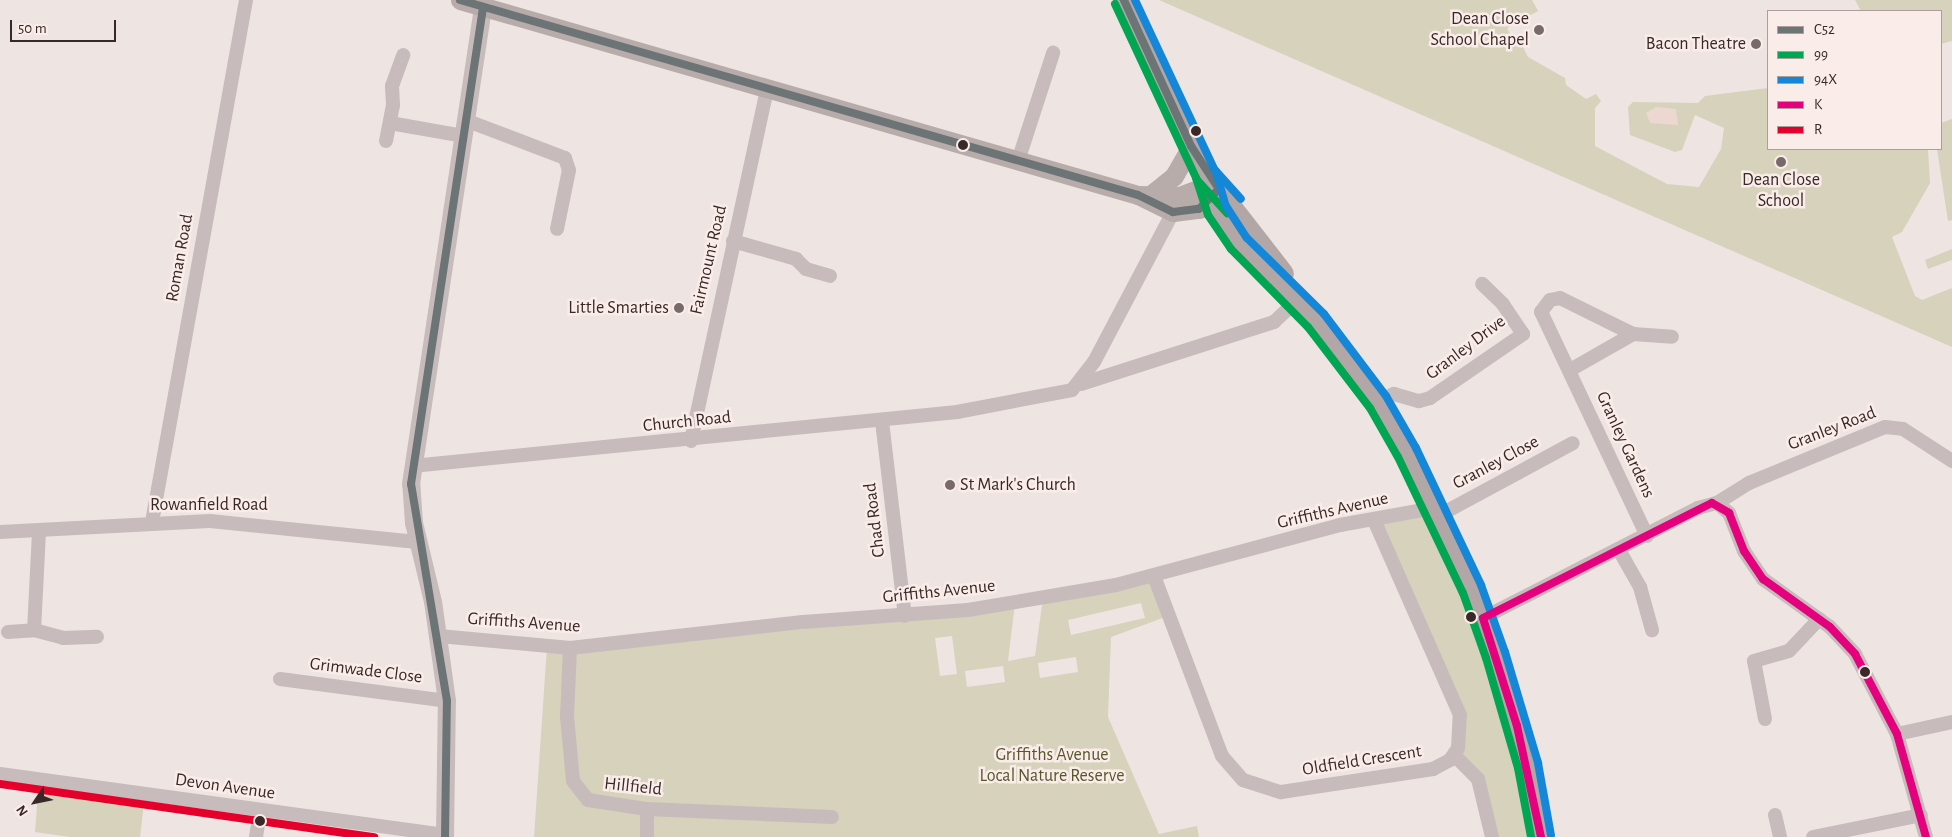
<!DOCTYPE html>
<html>
<head>
<meta charset="utf-8">
<style>
	body { margin:0 }
	#map { position:relative; width:1952px; height:837px; overflow:hidden; background:#eee4e2; font-family:"Alegreya Sans",sans-serif }
	div>[style] { position:absolute }
	.green>* { inset:0; background:#d6d2bc }
	.plaza>* { inset:0; background:#edd7d1 }
	.minor>* { height:14px; margin:-7px; padding:0 7px; transform-origin:7px; border-radius:7px; background:#c7bcbb }
	.tertiary>* { height:18px; margin:-9px; padding:0 9px; transform-origin:9px; border-radius:9px; background:#c7bcbb }
	.secondary>* { height:19px; margin:-9.5px; padding:0 9.5px; transform-origin:9.5px; border-radius:9.5px; background:#b8acab }
	.trunk>* { height:22px; margin:-11px; padding:0 11px; transform-origin:11px; border-radius:11px; background:#b2a7a6 }
	.bus-1>* { height:8px; margin:-4px; padding:0 4px; transform-origin:4px; border-radius:4px; background:#6c7476 }
	.bus-2>* { height:8px; margin:-4px; padding:0 4px; transform-origin:4px; border-radius:4px; background:#00a651 }
	.bus-3>* { height:8px; margin:-4px; padding:0 4px; transform-origin:4px; border-radius:4px; background:#1487d9 }
	.bus-4>* { height:8px; margin:-4px; padding:0 4px; transform-origin:4px; border-radius:4px; background:#e5007d }
	.bus-5>* { height:8px; margin:-4px; padding:0 4px; transform-origin:4px; border-radius:4px; background:#e4002b }
	.dots>* { width:14px; height:14px; translate:-50% -50%; box-sizing:border-box; border:2px solid #faede9; border-radius:50% }
	span { translate:-50% -50%; white-space:nowrap; text-align:center; line-height:1.15; -webkit-text-stroke:5px #faede9; paint-order:stroke }
	.poi-label { font-size:18px; color:#382828 }
	.right { translate:-100% -50%; text-align:right }
	.left { translate:0 -50%; text-align:left }
	.street-label { font-size:18px; color:#382828 }
	.park-label { font-size:18px; color:#56582b }
	.legend { position:absolute; left:1767px; top:10px; width:175px; height:140px; box-sizing:border-box; background:#faede9; border:1px solid #ac9e9c; margin:0; padding:6px 9px; list-style:none; font-size:15px; color:#382828 }
	.legend li { display:flex; align-items:center; gap:10px; height:25px }
	.legend b { width:25px; border:1px solid #ac9e9c }
	.north { position:absolute; left:10px; top:777px; width:50px; height:50px; -webkit-text-stroke:4px #faede9; paint-order:stroke; rotate:236deg; font-size:14px; font-weight:700; line-height:20px; text-align:center; color:#382828 }
	.north::after { content:''; display:block; margin:auto; width:18px; height:22px; background:#382828; clip-path:polygon(50% 0,100% 100%,50% 72%,0 100%) }
	.scale { position:absolute; left:10px; top:20px; width:106px; height:22px; box-sizing:border-box; border:2px solid #382828; border-top:0; padding-left:6px; font-size:15px; line-height:18px; white-space:nowrap; color:#382828; -webkit-text-stroke:4px #faede9; paint-order:stroke }
</style>
</head>
<body>
<div id="map">
	<div class="green">
		<div style="clip-path:polygon(1159px 0,1532px 0,1538px 11px,1507px 28px,1517px 47px,1522px 45px,1528px 57px,1565px 78px,1566px 85px,1586px 99px,1596px 94px,1601px 101px,1595px 108px,1595px 146px,1667px 184px,1699px 187px,1721px 149px,1724px 128px,1695px 115px,1682px 150px,1675px 152px,1630px 135px,1628px 107px,1633px 102px,1698px 103px,1705px 96px,1768px 88px,1768px 149px,1928px 149px,1930px 183px,1902px 232px,1892px 237px,1915px 296px,1922px 300px,1952px 288px,1952px 347px)"></div>
		<div style="clip-path:polygon(1855px 0,1952px 0,1952px 41px,1941px 44px,1941px 11px,1861px 11px)"></div>
		<div style="clip-path:polygon(1952px 119px,1952px 220px,1948px 221px,1937px 149px,1941px 149px,1941px 123px)"></div>
		<div style="clip-path:polygon(1952px 249px,1952px 260px,1928px 269px,1925px 260px)"></div>
		<div style="clip-path:polygon(1434px 508px,1472px 589px,1541px 837px,1492px 837px,1478px 779px,1454px 755px,1462px 733px,1374px 520px)"></div>
		<div style="clip-path:polygon(evenodd,1154px 576px,1168px 616px,1111px 637px,1108px 717px,1159px 834px,1197px 826px,1199px 837px,534px 837px,547px 647px,1015px 603px,1008px 661px,1035px 656px,1043px 598px,1154px 576px,1141px 603px,1145px 618px,1071px 635px,1068px 620px,1141px 603px,1154px 576px,952px 636px,957px 674px,940px 676px,935px 638px,952px 636px,1154px 576px,1076px 657px,1078px 672px,1040px 678px,1038px 663px,1076px 657px,1154px 576px,1003px 666px,1005px 682px,967px 687px,965px 671px,1003px 666px)"></div>
		<div style="clip-path:polygon(39px 780px,145px 795px,140px 837px,70px 837px,35px 832px)"></div>
	</div>
	<div class="plaza">
		<div style="clip-path:polygon(1656px 107px,1676px 109px,1678px 125px,1650px 123px,1646px 113px)"></div>
	</div>
	<div class="minor">
		<div style="left:465px;top:120px;width:107px;rotate:20.8deg"></div>
		<div style="left:565px;top:158px;width:13px;rotate:72deg"></div>
		<div style="left:569px;top:170px;width:60px;rotate:101.5deg"></div>
		<div style="left:390px;top:123px;width:74px;rotate:10.1deg"></div>
		<div style="left:386px;top:141px;width:37px;rotate:-79deg"></div>
		<div style="left:393px;top:105px;width:19px;rotate:-93deg"></div>
		<div style="left:392px;top:86px;width:33px;rotate:-70deg"></div>
		<div style="left:1018px;top:161px;width:114px;rotate:-72deg"></div>
		<div style="left:733px;top:241px;width:66px;rotate:15.9deg"></div>
		<div style="left:796px;top:259px;width:14px;rotate:45deg"></div>
		<div style="left:806px;top:269px;width:25px;rotate:16deg"></div>
		<div style="left:1570px;top:370px;width:73px;rotate:-29.7deg"></div>
		<div style="left:1081px;top:384px;width:203px;rotate:-17.8deg"></div>
		<div style="left:1274px;top:322px;width:18px;rotate:-43deg"></div>
		<div style="left:1287px;top:310px;width:16px;rotate:-72deg"></div>
		<div style="left:1378px;top:402px;width:18px;rotate:-27deg"></div>
		<div style="left:1394px;top:394px;width:26px;rotate:16deg"></div>
		<div style="left:1419px;top:401px;width:11px;rotate:-15deg"></div>
		<div style="left:1430px;top:398px;width:113px;rotate:-34.5deg"></div>
		<div style="left:1523px;top:334px;width:36px;rotate:-124deg"></div>
		<div style="left:1503px;top:304px;width:29px;rotate:-136deg"></div>
		<div style="left:882px;top:421px;width:196px;rotate:83.3deg"></div>
		<div style="left:691px;top:441px;width:360px;rotate:-77.8deg"></div>
		<div style="left:412px;top:466px;width:548px;rotate:-5.66deg"></div>
		<div style="left:957px;top:412px;width:117px;rotate:-10.8deg"></div>
		<div style="left:1072px;top:390px;width:36px;rotate:-52deg"></div>
		<div style="left:1094px;top:362px;width:170px;rotate:-62.2deg"></div>
		<div style="left:1717px;top:503px;width:16px;rotate:40deg"></div>
		<div style="left:1729px;top:513px;width:41px;rotate:68.5deg"></div>
		<div style="left:1744px;top:551px;width:34px;rotate:56deg"></div>
		<div style="left:1763px;top:579px;width:82px;rotate:35.6deg"></div>
		<div style="left:1830px;top:627px;width:37px;rotate:47deg"></div>
		<div style="left:1855px;top:654px;width:90px;rotate:62.3deg"></div>
		<div style="left:1897px;top:734px;width:107px;rotate:74.3deg"></div>
		<div style="left:1438px;top:516px;width:153px;rotate:-28.4deg"></div>
		<div style="left:152px;top:522px;width:530px;rotate:-79.79deg"></div>
		<div style="left:0;top:532px;width:210px;rotate:-3deg"></div>
		<div style="left:210px;top:521px;width:208px;rotate:5.8deg"></div>
		<div style="left:39px;top:532px;width:98px;rotate:92.9deg"></div>
		<div style="left:34px;top:630px;width:30px;rotate:15deg"></div>
		<div style="left:63px;top:638px;width:34px;rotate:-2deg"></div>
		<div style="left:1647px;top:536px;width:248px;rotate:-115.3deg"></div>
		<div style="left:1541px;top:312px;width:15px;rotate:-53deg"></div>
		<div style="left:1550px;top:300px;width:10px;rotate:-11deg"></div>
		<div style="left:1560px;top:298px;width:81px;rotate:26.3deg"></div>
		<div style="left:1633px;top:334px;width:39px;rotate:4deg"></div>
		<div style="left:1619px;top:550px;width:43px;rotate:60.4deg"></div>
		<div style="left:1640px;top:587px;width:45px;rotate:74.4deg"></div>
		<div style="left:1154px;top:576px;width:192px;rotate:69.3deg"></div>
		<div style="left:1222px;top:756px;width:32px;rotate:49deg"></div>
		<div style="left:1243px;top:780px;width:40px;rotate:18deg"></div>
		<div style="left:1281px;top:792px;width:154px;rotate:-8.6deg"></div>
		<div style="left:1433px;top:769px;width:19px;rotate:-28deg"></div>
		<div style="left:1450px;top:760px;width:14px;rotate:-56deg"></div>
		<div style="left:1458px;top:748px;width:33px;rotate:-87deg"></div>
		<div style="left:1460px;top:715px;width:213px;rotate:-113.8deg"></div>
		<div style="left:1483px;top:618px;width:242px;rotate:-27.1deg"></div>
		<div style="left:1698px;top:508px;width:20px;rotate:-15deg"></div>
		<div style="left:1717px;top:503px;width:38px;rotate:-32deg"></div>
		<div style="left:1749px;top:483px;width:147px;rotate:-22.4deg"></div>
		<div style="left:1885px;top:427px;width:18px;rotate:6deg"></div>
		<div style="left:1903px;top:429px;width:59px;rotate:33.1deg"></div>
		<div style="left:8px;top:632px;width:26px;rotate:-4deg"></div>
		<div style="left:439px;top:636px;width:132px;rotate:5.2deg"></div>
		<div style="left:570px;top:648px;width:234px;rotate:-6.4deg"></div>
		<div style="left:803px;top:622px;width:165px;rotate:-4.2deg"></div>
		<div style="left:968px;top:610px;width:150px;rotate:-9.6deg"></div>
		<div style="left:1116px;top:585px;width:232px;rotate:-15deg"></div>
		<div style="left:1340px;top:525px;width:96px;rotate:-10.3deg"></div>
		<div style="left:570px;top:648px;width:69px;rotate:92.5deg"></div>
		<div style="left:567px;top:717px;width:64px;rotate:84.6deg"></div>
		<div style="left:573px;top:781px;width:24px;rotate:52deg"></div>
		<div style="left:588px;top:800px;width:60px;rotate:8.7deg"></div>
		<div style="left:647px;top:809px;width:185px;rotate:2.5deg"></div>
		<div style="left:280px;top:679px;width:168px;rotate:7.5deg"></div>
		<div style="left:1765px;top:719px;width:59px;rotate:-100.7deg"></div>
		<div style="left:1754px;top:661px;width:36px;rotate:-16deg"></div>
		<div style="left:1789px;top:651px;width:44px;rotate:-46.8deg"></div>
		<div style="left:1897px;top:734px;width:56px;rotate:-12.3deg"></div>
		<div style="left:1454px;top:755px;width:34px;rotate:45deg"></div>
		<div style="left:1478px;top:779px;width:60px;rotate:76.4deg"></div>
		<div style="left:0;top:774px;width:449px;rotate:7.8deg"></div>
		<div style="left:1775px;top:815px;width:23px;rotate:77deg"></div>
		<div style="left:256px;top:837px;width:26px;rotate:-81deg"></div>
		<div style="left:647px;top:837px;width:28px;rotate:-90deg"></div>
		<div style="left:1813px;top:837px;width:110px;rotate:-11.5deg"></div>
	</div>
	<div class="tertiary">
		<div style="left:445px;top:837px;width:136px;rotate:-89.2deg"></div>
		<div style="left:447px;top:701px;width:100px;rotate:-98deg"></div>
		<div style="left:433px;top:602px;width:81px;rotate:-103.5deg"></div>
		<div style="left:414px;top:523px;width:39px;rotate:-94deg"></div>
		<div style="left:411px;top:484px;width:482px;rotate:-81.4deg"></div>
	</div>
	<div class="secondary">
		<div style="left:460px;top:0;width:705px;rotate:16.05deg"></div>
		<div style="left:1138px;top:195px;width:39px;rotate:26deg"></div>
		<div style="left:1173px;top:212px;width:26px;rotate:-7deg"></div>
		<div style="left:1199px;top:209px;width:28px;rotate:-45deg"></div>
		<div style="left:1219px;top:189px;width:12px;rotate:-160deg"></div>
		<div style="left:1208px;top:185px;width:31px;rotate:159deg"></div>
		<div style="left:1179px;top:196px;width:41px;rotate:-178.6deg"></div>
		<div style="left:1153px;top:193px;width:27px;rotate:-39deg"></div>
		<div style="left:1174px;top:176px;width:34px;rotate:-60deg"></div>
	</div>
	<div class="trunk">
		<div style="left:1124px;top:0;width:193px;rotate:64.9deg"></div>
		<div style="left:1206px;top:175px;width:125px;rotate:52.1deg"></div>
		<div style="left:1206px;top:175px;width:37px;rotate:73deg"></div>
		<div style="left:1217px;top:210px;width:40px;rotate:57.1deg"></div>
		<div style="left:1239px;top:244px;width:108px;rotate:44.6deg"></div>
		<div style="left:1316px;top:320px;width:103px;rotate:52.9deg"></div>
		<div style="left:1378px;top:402px;width:58px;rotate:59.9deg"></div>
		<div style="left:1407px;top:452px;width:152px;rotate:64.6deg"></div>
		<div style="left:1472px;top:589px;width:70px;rotate:70deg"></div>
		<div style="left:1496px;top:655px;width:116px;rotate:73.9deg"></div>
		<div style="left:1528px;top:766px;width:72px;rotate:79.6deg"></div>
	</div>
	<div class="bus-1">
		<div style="left:460px;top:0;width:705px;rotate:16.05deg"></div>
		<div style="left:1138px;top:195px;width:39px;rotate:26deg"></div>
		<div style="left:1173px;top:212px;width:26px;rotate:-7deg"></div>
		<div style="left:1199px;top:209px;width:28px;rotate:-45deg"></div>
		<div style="left:1219px;top:189px;width:51px;rotate:-123.1deg"></div>
		<div style="left:1191px;top:146px;width:161px;rotate:-114.7deg"></div>
		<div style="left:445px;top:837px;width:136px;rotate:-89.2deg"></div>
		<div style="left:447px;top:701px;width:220px;rotate:-99.4deg"></div>
		<div style="left:411px;top:484px;width:482px;rotate:-81.4deg"></div>
	</div>
	<div class="bus-2">
		<div style="left:1115px;top:4px;width:194px;rotate:65deg"></div>
		<div style="left:1197px;top:180px;width:45px;rotate:47.7deg"></div>
		<div style="left:1196px;top:178px;width:39px;rotate:72deg"></div>
		<div style="left:1208px;top:215px;width:41px;rotate:55.9deg"></div>
		<div style="left:1231px;top:249px;width:110px;rotate:45.4deg"></div>
		<div style="left:1308px;top:327px;width:102px;rotate:52.6deg"></div>
		<div style="left:1370px;top:408px;width:56px;rotate:60.3deg"></div>
		<div style="left:1398px;top:457px;width:151px;rotate:64.5deg"></div>
		<div style="left:1463px;top:593px;width:69px;rotate:70.5deg"></div>
		<div style="left:1486px;top:658px;width:115px;rotate:73.8deg"></div>
		<div style="left:1518px;top:768px;width:70px;rotate:79.3deg"></div>
	</div>
	<div class="bus-3">
		<div style="left:1135px;top:0;width:187px;rotate:64.9deg"></div>
		<div style="left:1214px;top:169px;width:40px;rotate:48deg"></div>
		<div style="left:1216px;top:172px;width:35px;rotate:74deg"></div>
		<div style="left:1226px;top:206px;width:38px;rotate:57deg"></div>
		<div style="left:1247px;top:238px;width:108px;rotate:44.6deg"></div>
		<div style="left:1324px;top:314px;width:103px;rotate:52.9deg"></div>
		<div style="left:1386px;top:396px;width:60px;rotate:60deg"></div>
		<div style="left:1416px;top:448px;width:152px;rotate:64.6deg"></div>
		<div style="left:1481px;top:585px;width:71px;rotate:70.3deg"></div>
		<div style="left:1505px;top:652px;width:116px;rotate:73.4deg"></div>
		<div style="left:1538px;top:763px;width:73px;rotate:79.8deg"></div>
	</div>
	<div class="bus-4">
		<div style="left:1541px;top:837px;width:114px;rotate:-102.2deg"></div>
		<div style="left:1517px;top:726px;width:113px;rotate:-107.5deg"></div>
		<div style="left:1483px;top:618px;width:256px;rotate:-26.7deg"></div>
		<div style="left:1712px;top:503px;width:20px;rotate:30deg"></div>
		<div style="left:1729px;top:513px;width:41px;rotate:68.5deg"></div>
		<div style="left:1744px;top:551px;width:34px;rotate:56deg"></div>
		<div style="left:1763px;top:579px;width:82px;rotate:35.6deg"></div>
		<div style="left:1830px;top:627px;width:37px;rotate:47deg"></div>
		<div style="left:1855px;top:654px;width:90px;rotate:62.3deg"></div>
		<div style="left:1897px;top:734px;width:107px;rotate:74.3deg"></div>
	</div>
	<div class="bus-5">
		<div style="left:0;top:784px;width:378px;rotate:8.1deg"></div>
	</div>
	<div class="dots">
		<div style="left:1539px;top:30px;background:#786a69"></div>
		<div style="left:1756px;top:44px;background:#786a69"></div>
		<div style="left:1196px;top:131px;background:#382828"></div>
		<div style="left:963px;top:145px;background:#382828"></div>
		<div style="left:1781px;top:162px;background:#786a69"></div>
		<div style="left:679px;top:308px;background:#786a69"></div>
		<div style="left:950px;top:485px;background:#786a69"></div>
		<div style="left:1471px;top:617px;background:#382828"></div>
		<div style="left:1865px;top:672px;background:#382828"></div>
		<div style="left:260px;top:821px;background:#382828"></div>
	</div>
	<div class="poi-label">
		<span class="right" style="left:1529px;top:30px">Dean Close<br>School Chapel</span>
		<span class="right" style="left:1746px;top:44px">Bacon Theatre</span>
		<span style="left:1781px;top:191px">Dean Close<br>School</span>
		<span class="right" style="left:669px;top:308px">Little Smarties</span>
		<span class="left" style="left:960px;top:485px">St Mark's Church</span>
	</div>
	<div class="street-label">
		<span style="left:180px;top:258px;rotate:-80deg">Roman Road</span>
		<span style="left:709px;top:260px;rotate:-77deg">Fairmount Road</span>
		<span style="left:1466px;top:348px;rotate:-37deg">Granley Drive</span>
		<span style="left:687px;top:422px;rotate:-6deg">Church Road</span>
		<span style="left:1832px;top:429px;rotate:-21deg">Granley Road</span>
		<span style="left:1625px;top:445px;rotate:65deg">Granley Gardens</span>
		<span style="left:1496px;top:463px;rotate:-28deg">Granley Close</span>
		<span style="left:209px;top:505px">Rowanfield Road</span>
		<span style="left:1333px;top:511px;rotate:-13deg">Griffiths Avenue</span>
		<span style="left:875px;top:520px;rotate:-97deg">Chad Road</span>
		<span style="left:939px;top:592px;rotate:-6deg">Griffiths Avenue</span>
		<span style="left:524px;top:623px;rotate:4deg">Griffiths Avenue</span>
		<span style="left:366px;top:671px;rotate:7deg">Grimwade Close</span>
		<span style="left:1362px;top:761px;rotate:-9deg">Oldfield Crescent</span>
		<span style="left:225px;top:787px;rotate:8deg">Devon Avenue</span>
		<span style="left:633px;top:787px;rotate:6deg">Hillfield</span>
	</div>
	<div class="park-label">
		<span style="left:1052px;top:766px">Griffiths Avenue<br>Local Nature Reserve</span>
	</div>
	<ul class="legend">
	<li><b style="height:6px;background:#6c7476"></b>C52</li>
	<li><b style="height:6px;background:#00a651"></b>99</li>
	<li><b style="height:6px;background:#1487d9"></b>94X</li>
	<li><b style="height:6px;background:#e5007d"></b>K</li>
	<li><b style="height:6px;background:#e4002b"></b>R</li>
	</ul>
	<div class="north">N</div>
	<div class="scale">50 m</div>
</div>
</body>
</html>
